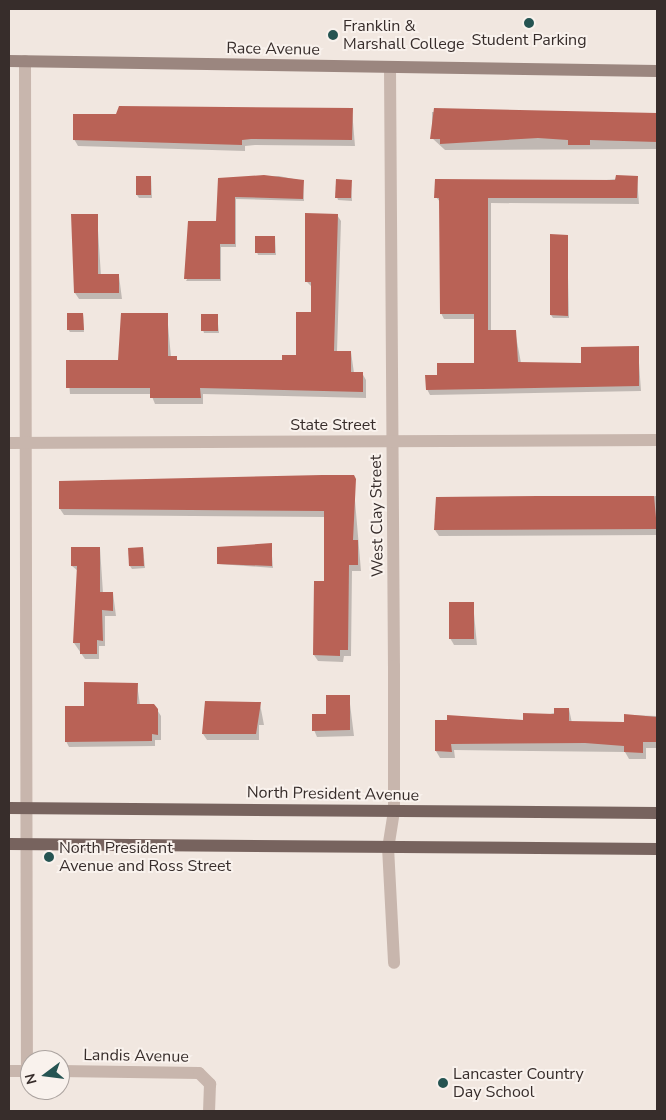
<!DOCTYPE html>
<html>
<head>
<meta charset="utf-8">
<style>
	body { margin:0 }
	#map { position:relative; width:666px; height:1120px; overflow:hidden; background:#f1e7e0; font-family:"Nunito Sans",sans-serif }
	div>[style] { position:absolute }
	.shadow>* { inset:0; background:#0003 }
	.building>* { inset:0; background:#b96256 }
	.minor>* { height:12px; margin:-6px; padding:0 6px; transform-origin:6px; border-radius:6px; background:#c8b6ad }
	.secondary>* { height:12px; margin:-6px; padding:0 6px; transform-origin:6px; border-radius:6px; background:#9b867f }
	.primary>* { height:12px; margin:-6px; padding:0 6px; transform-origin:6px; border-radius:6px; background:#77635e }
	.dots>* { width:14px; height:14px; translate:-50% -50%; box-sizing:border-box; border:2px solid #f9f2ed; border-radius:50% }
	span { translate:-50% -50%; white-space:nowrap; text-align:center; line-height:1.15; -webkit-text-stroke:4px #f9f2ed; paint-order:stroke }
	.poi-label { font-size:16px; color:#372d2b }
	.left { translate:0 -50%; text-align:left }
	.street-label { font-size:16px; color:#372d2b }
	.frame { position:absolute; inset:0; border:10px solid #372d2b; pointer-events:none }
	.north { position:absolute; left:20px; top:1050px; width:50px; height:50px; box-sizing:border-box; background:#f9f2ed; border:1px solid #aba39f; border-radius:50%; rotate:255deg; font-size:14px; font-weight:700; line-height:20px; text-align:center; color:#372d2b }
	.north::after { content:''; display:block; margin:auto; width:18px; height:22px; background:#255452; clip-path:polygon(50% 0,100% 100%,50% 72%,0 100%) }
</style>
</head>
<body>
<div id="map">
	<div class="shadow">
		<div style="clip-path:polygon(352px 110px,355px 146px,255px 145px,245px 146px,245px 151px,78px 146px,74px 139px)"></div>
		<div style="clip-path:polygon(432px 112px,657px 114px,657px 149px,445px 150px,432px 138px)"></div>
		<div style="clip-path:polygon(279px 176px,303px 181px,304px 201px,236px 199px,236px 247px,221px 247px,221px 281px,186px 281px,218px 223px,219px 179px)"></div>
		<div style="clip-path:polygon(151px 177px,152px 198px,139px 198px,137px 195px)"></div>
		<div style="clip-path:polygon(637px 177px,639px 204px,491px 203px,491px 331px,515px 331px,521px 363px,582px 364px,638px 348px,641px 391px,430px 395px,427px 389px,439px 376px,476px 364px,476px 319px,444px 319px,441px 313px,441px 203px,436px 197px)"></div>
		<div style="clip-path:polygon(351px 181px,352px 201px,338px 200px,337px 197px)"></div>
		<div style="clip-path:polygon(97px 215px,101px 276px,119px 276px,122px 299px,79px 299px,75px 293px)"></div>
		<div style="clip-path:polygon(337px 215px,341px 221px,337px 352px,351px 352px,354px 373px,362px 373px,366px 380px,366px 398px,203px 394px,203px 404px,155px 404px,151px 394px,70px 394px,67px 361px,119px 362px,167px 314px,171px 357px,179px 361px,283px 361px,297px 356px,313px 313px,313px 288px,307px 282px)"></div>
		<div style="clip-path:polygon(567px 236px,569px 318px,553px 318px,551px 315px)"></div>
		<div style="clip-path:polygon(275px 237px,276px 255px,258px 255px,257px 252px)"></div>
		<div style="clip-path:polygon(83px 314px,84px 332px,70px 332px,68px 329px)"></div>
		<div style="clip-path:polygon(217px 315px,219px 333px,204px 333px,203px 330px)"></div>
		<div style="clip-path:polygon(353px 477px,361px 571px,352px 571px,351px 656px,344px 656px,343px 662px,318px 661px,314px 655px,325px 582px,325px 517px,64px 515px,60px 509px)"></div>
		<div style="clip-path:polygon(657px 496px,657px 535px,439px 536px,435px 530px,437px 498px)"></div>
		<div style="clip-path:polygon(271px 544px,273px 568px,219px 564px,219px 548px)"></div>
		<div style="clip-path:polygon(100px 548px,103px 593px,113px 593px,116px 616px,105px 616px,105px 646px,99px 646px,99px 659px,85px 659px,74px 643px,78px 571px,72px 566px)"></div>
		<div style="clip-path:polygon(143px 548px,145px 568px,132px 569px,130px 566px)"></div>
		<div style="clip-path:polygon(473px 603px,477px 645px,454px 645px,450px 638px)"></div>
		<div style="clip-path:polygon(137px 684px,140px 705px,154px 705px,161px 716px,161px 740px,155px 740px,155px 746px,69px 747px,66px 741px,85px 707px)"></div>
		<div style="clip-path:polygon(349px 696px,354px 736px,317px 737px,314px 730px)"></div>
		<div style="clip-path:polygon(206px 703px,260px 704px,264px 725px,259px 725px,259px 740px,207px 740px,203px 734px)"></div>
		<div style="clip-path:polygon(569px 709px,572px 723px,626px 724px,626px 715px,657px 716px,657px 748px,646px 748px,646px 759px,629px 759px,625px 752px,454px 750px,455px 758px,440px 758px,436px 751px,436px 721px,524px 721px)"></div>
	</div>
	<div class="building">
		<div style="clip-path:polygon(119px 106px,353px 108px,352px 140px,251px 139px,242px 140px,242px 145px,73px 140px,73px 114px,116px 114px)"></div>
		<div style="clip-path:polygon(434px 108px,657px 113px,657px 142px,590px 140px,590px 145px,568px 145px,568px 140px,538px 138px,440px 144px,440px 139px,430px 139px)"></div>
		<div style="clip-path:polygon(264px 175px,304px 180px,303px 199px,235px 197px,235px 244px,220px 244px,220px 279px,184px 279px,188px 221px,216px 221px,218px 178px)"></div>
		<div style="clip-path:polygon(616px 175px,638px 176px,637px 198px,488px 198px,488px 330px,516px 330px,518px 362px,581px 363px,581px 347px,639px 346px,639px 386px,426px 390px,425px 375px,437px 375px,437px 363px,474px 363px,474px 314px,440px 314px,439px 198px,434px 198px,435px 179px,615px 180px)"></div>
		<div style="clip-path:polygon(136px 176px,151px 176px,151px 195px,136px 195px)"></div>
		<div style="clip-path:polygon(336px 179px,352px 180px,351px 198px,335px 198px)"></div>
		<div style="clip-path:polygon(305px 213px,338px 214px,334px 351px,351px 351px,351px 372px,363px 372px,363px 392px,200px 388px,201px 398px,150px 398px,150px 388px,66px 388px,66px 360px,118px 360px,121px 313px,168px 313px,168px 356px,177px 356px,177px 360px,282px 360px,282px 355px,296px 355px,296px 312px,311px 312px,311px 282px,305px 282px)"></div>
		<div style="clip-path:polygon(71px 214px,98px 214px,98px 274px,119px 274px,119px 293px,74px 293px)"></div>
		<div style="clip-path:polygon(550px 234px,568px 235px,568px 316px,550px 315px)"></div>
		<div style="clip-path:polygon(255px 236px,275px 236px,275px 253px,255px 253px)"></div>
		<div style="clip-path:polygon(67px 313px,83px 313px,84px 330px,67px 330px)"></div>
		<div style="clip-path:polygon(201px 314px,218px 314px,218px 331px,201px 331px)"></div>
		<div style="clip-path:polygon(322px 475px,354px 475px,356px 479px,353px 540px,358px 540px,358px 565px,349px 565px,348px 650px,340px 650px,340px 656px,313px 655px,314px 581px,324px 581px,324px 511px,59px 509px,59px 481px)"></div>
		<div style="clip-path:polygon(538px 496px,654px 496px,657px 529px,434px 530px,436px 497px)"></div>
		<div style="clip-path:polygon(272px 543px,272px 566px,217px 564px,217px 547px)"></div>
		<div style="clip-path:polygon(71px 547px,100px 547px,100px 592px,113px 592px,113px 611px,102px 610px,103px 641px,97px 640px,97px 654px,80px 654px,80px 643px,73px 643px,77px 566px,71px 566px)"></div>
		<div style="clip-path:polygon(143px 547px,144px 566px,129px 566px,128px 548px)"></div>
		<div style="clip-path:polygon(449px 602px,474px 602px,474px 639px,449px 639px)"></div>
		<div style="clip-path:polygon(84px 682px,138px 683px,137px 704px,154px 704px,158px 709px,158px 735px,152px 734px,152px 741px,65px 742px,65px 706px,84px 706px)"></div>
		<div style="clip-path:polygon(326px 695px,350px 695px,350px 730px,312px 731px,312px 714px,326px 714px)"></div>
		<div style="clip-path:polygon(205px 701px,261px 702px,256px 734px,202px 734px)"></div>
		<div style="clip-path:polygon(554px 708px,569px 708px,569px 721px,624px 722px,624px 714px,657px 717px,657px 742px,643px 742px,643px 753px,624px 752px,624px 746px,585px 743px,451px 744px,452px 752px,435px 751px,435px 720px,447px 720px,447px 715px,523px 720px,523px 713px,554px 714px)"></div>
	</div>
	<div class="minor">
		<div style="left:25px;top:61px;width:1010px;rotate:89.89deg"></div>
		<div style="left:390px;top:68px;width:598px;rotate:89.62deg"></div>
		<div style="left:394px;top:666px;width:145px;rotate:90deg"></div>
		<div style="left:394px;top:811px;width:36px;rotate:99deg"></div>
		<div style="left:388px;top:847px;width:116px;rotate:87deg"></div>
		<div style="left:9px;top:443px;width:648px;rotate:-0.27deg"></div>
		<div style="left:9px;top:1071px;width:21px"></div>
		<div style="left:60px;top:1071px;width:139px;rotate:0.8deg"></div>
		<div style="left:199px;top:1073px;width:16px;rotate:45deg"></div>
		<div style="left:210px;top:1084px;width:27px;rotate:92deg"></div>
	</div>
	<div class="secondary">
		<div style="left:9px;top:61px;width:648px;rotate:0.88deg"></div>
	</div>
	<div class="primary">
		<div style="left:9px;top:808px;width:648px;rotate:0.44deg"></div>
		<div style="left:9px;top:844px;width:648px;rotate:0.44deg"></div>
	</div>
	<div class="dots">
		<div style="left:529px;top:23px;background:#255452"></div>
		<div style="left:333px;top:35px;background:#255452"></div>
		<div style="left:49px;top:857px;background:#255452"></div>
		<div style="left:443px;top:1083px;background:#255452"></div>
	</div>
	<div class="poi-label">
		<span class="left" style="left:343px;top:35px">Franklin &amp;<br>Marshall College</span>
		<span style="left:529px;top:40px">Student Parking</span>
		<span class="left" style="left:59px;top:857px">North President<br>Avenue and Ross Street</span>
		<span class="left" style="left:453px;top:1083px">Lancaster Country<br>Day School</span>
	</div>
	<div class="street-label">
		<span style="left:273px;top:49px;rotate:1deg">Race Avenue</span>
		<span style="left:333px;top:425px">State Street</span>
		<span style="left:377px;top:516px;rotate:-91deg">West Clay Street</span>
		<span style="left:333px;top:794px;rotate:1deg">North President Avenue</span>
		<span style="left:136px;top:1056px;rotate:1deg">Landis Avenue</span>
	</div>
	<div class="frame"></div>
	<div class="north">N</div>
</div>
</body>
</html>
